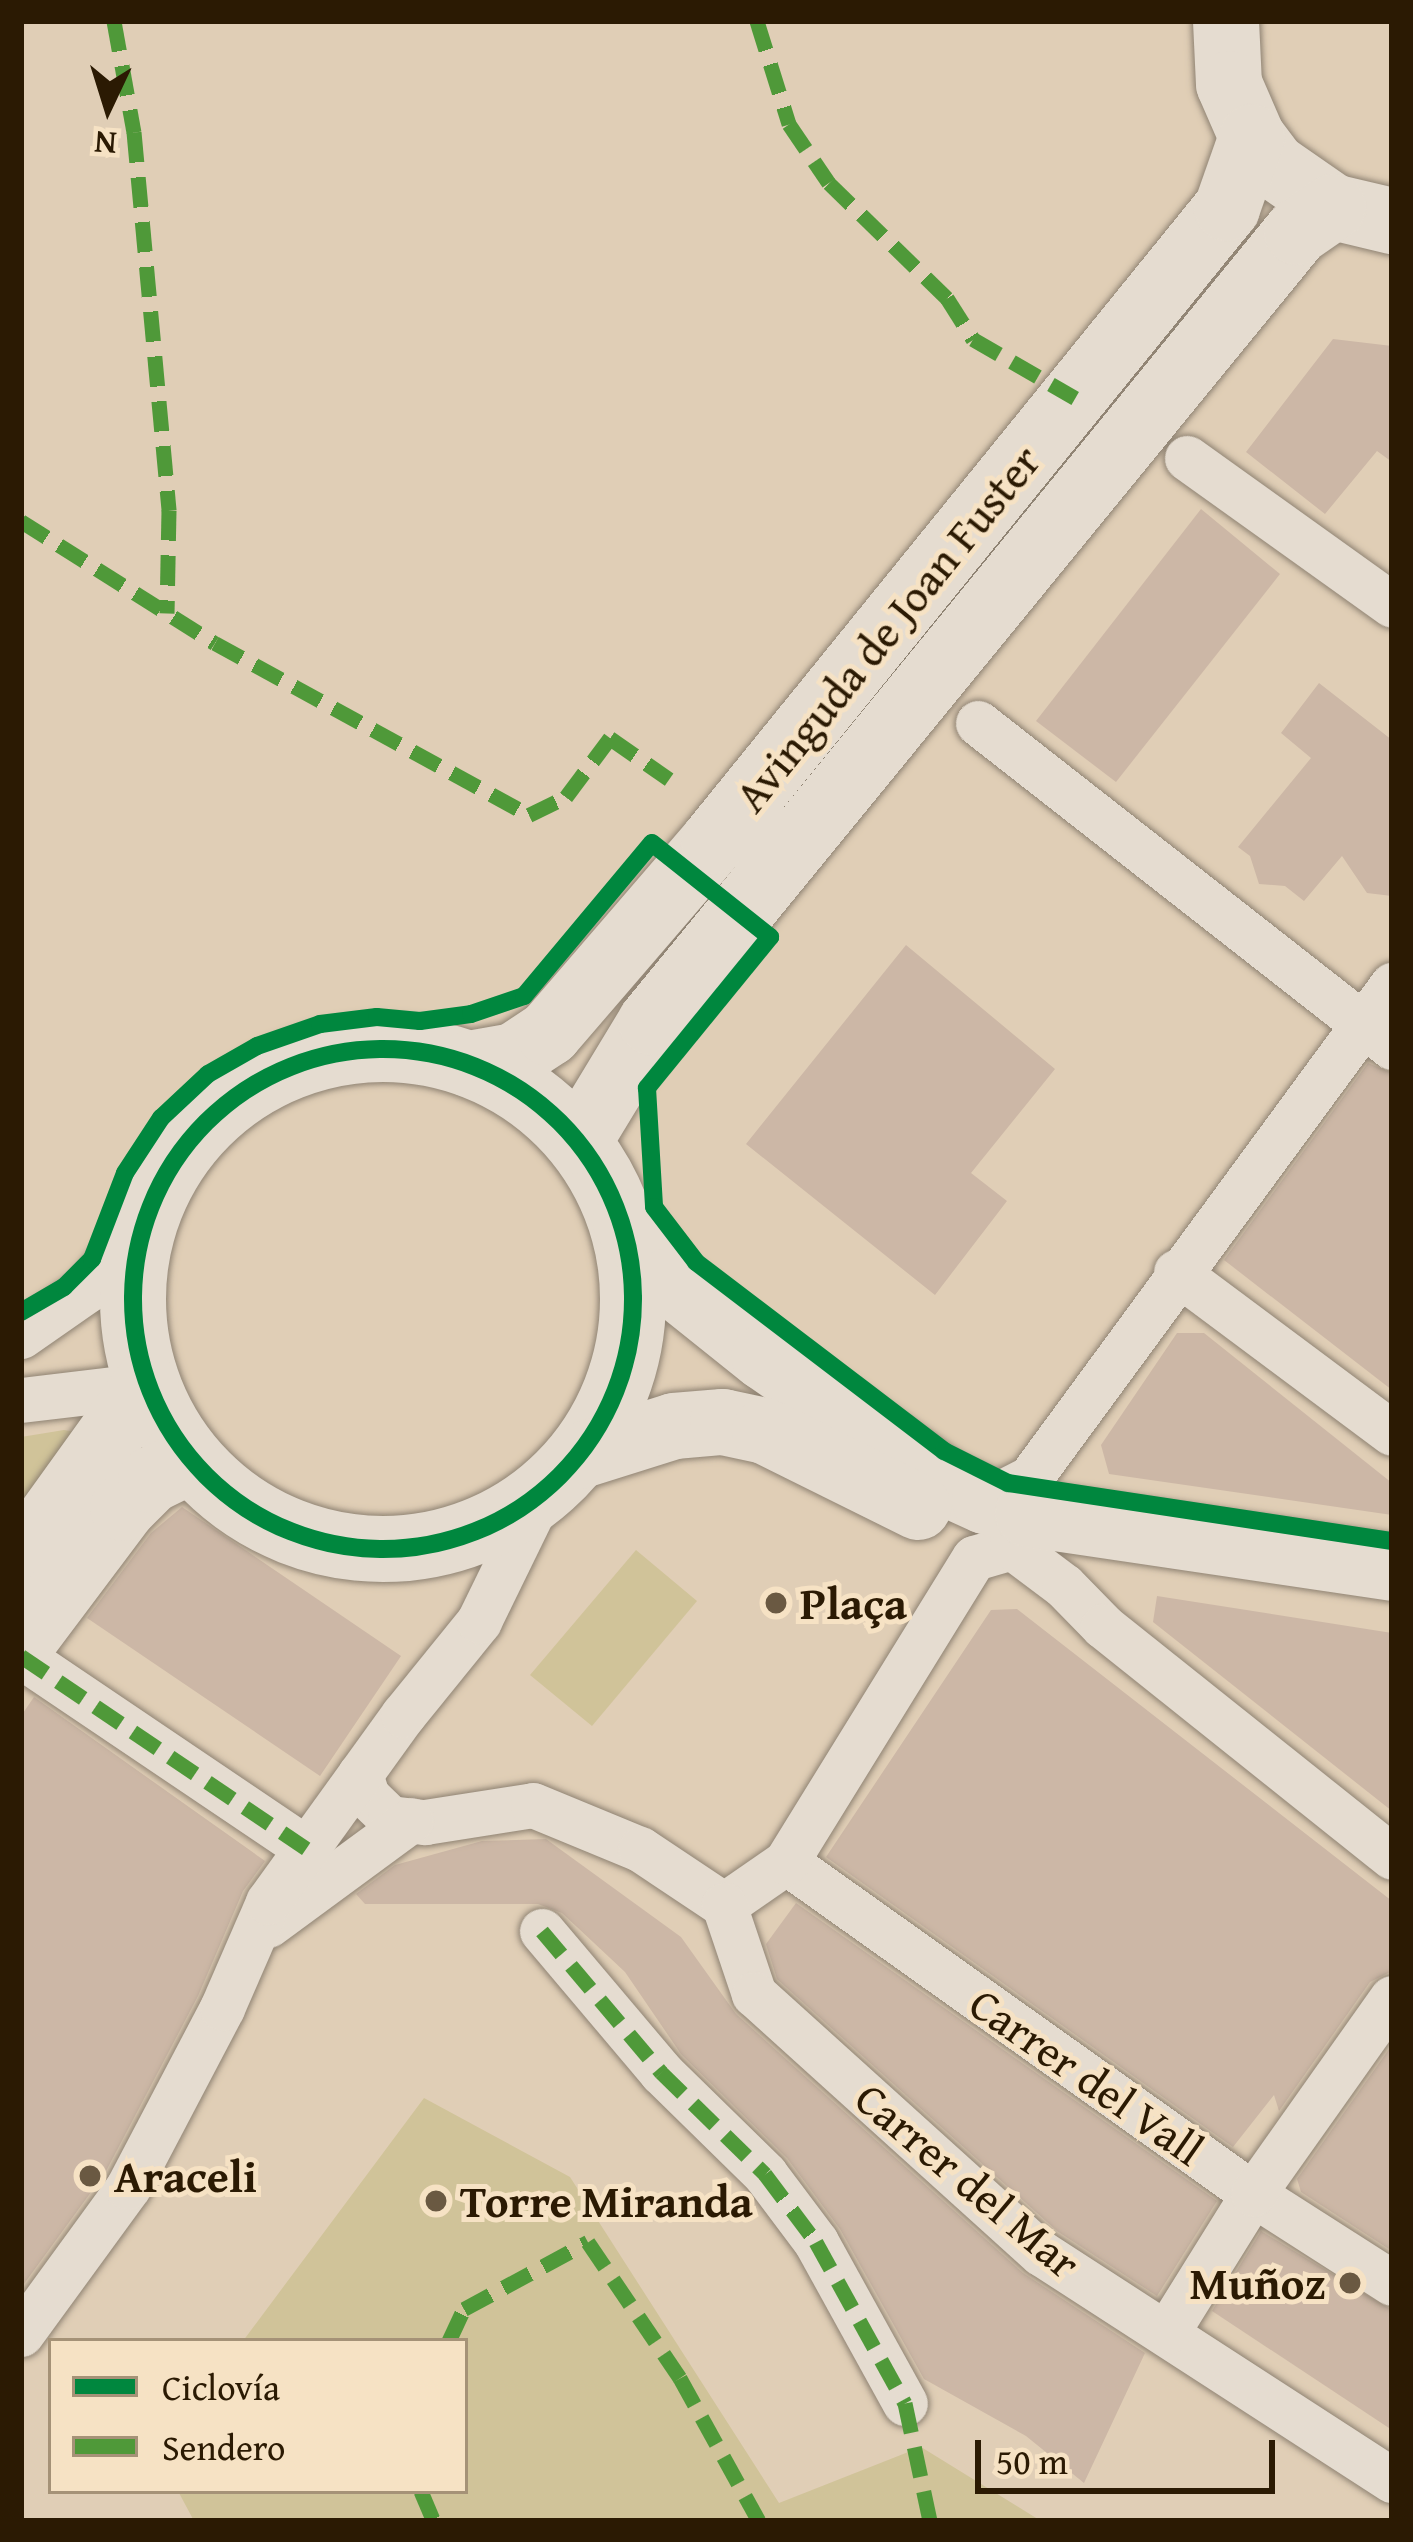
<!DOCTYPE html>
<html>
<head>
<meta charset="utf-8">
<style>
	body { margin:0 }
	#map { position:relative; width:1413px; height:2542px; overflow:hidden; background:#e0ceb6; font-family:"Gentium Book Plus",serif }
	div>[style] { position:absolute }
	.green>* { inset:0; background:#d0c399 }
	.building>* { inset:0; background:#ccb7a6 }
	.roads { filter:drop-shadow(0 0 3px #8f8373) drop-shadow(0 0 3px #8f8373) }
	.street>* { height:45px; margin:-22.5px; padding:0 22.5px; transform-origin:22.5px; border-radius:22.5px; background:#e5dcd0 }
	.secondary>* { height:66px; margin:-33px; padding:0 33px; transform-origin:33px; border-radius:33px; background:#e5dcd0 }
	.secondary>.ring { margin:-33px; padding:0; box-sizing:content-box; background:none; border:66px solid #e5dcd0; border-radius:50% }
	.quiet>* { height:15px; margin-top:-7.5px; transform-origin:0; background:repeating-linear-gradient(90deg,#4f9939 0 30px,transparent 0 45px) }
	.cycleway>* { height:18px; margin:-9px; padding:0 9px; transform-origin:9px; border-radius:9px; background:#00873e }
	.cycleway>.ring { margin:-9px; padding:0; box-sizing:content-box; background:none; border:18px solid #00873e; border-radius:50% }
	.dots>* { width:33px; height:33px; translate:-50% -50%; box-sizing:border-box; border:6px solid #f6e2c4; border-radius:50% }
	span { translate:-50% -50%; white-space:nowrap; text-align:center; line-height:1.15; -webkit-text-stroke:10px #f6e2c4; paint-order:stroke }
	.street-label { font-size:45px; color:#2b1a03 }
	.poi-label { font-size:45px; color:#2b1a03; font-weight:700 }
	.left { translate:0 -50%; text-align:left }
	.right { translate:-100% -50%; text-align:right }
	.frame { position:absolute; inset:0; border:24px solid #2b1a03; pointer-events:none }
	.legend { position:absolute; left:48px; top:2338px; width:420px; height:156px; box-sizing:border-box; background:#f6e2c4; border:3px solid #a59277; margin:0; padding:15px 21px; list-style:none; font-size:36px; color:#2b1a03 }
	.legend li { display:flex; align-items:center; gap:24px; height:60px }
	.legend b { width:60px; border:3px solid #a59277 }
	.north { position:absolute; left:48px; top:48px; width:120px; height:120px; -webkit-text-stroke:9px #f6e2c4; paint-order:stroke; rotate:184deg; font-size:33px; font-weight:700; line-height:48px; text-align:center; color:#2b1a03 }
	.north::after { content:''; display:block; margin:auto; width:42px; height:54px; background:#2b1a03; clip-path:polygon(50% 0,100% 100%,50% 72%,0 100%) }
	.scale { position:absolute; left:975px; top:2440px; width:300px; height:54px; box-sizing:border-box; border:6px solid #2b1a03; border-top:0; padding-left:15px; font-size:36px; line-height:42px; white-space:nowrap; color:#2b1a03; -webkit-text-stroke:9px #f6e2c4; paint-order:stroke }
</style>
</head>
<body>
<div id="map">
	<div class="green">
		<div style="clip-path:polygon(64px 1430px,80px 1433px,21px 1529px,21px 1437px)"></div>
		<div style="clip-path:polygon(636px 1550px,697px 1601px,592px 1726px,530px 1675px)"></div>
		<div style="clip-path:polygon(424px 2098px,570px 2177px,779px 2503px,921px 2447px,1041px 2521px,194px 2521px,178px 2491px,465px 2491px,465px 2341px,243px 2341px)"></div>
	</div>
	<div class="building">
		<div style="clip-path:polygon(1333px 339px,1392px 346px,1392px 462px,1377px 451px,1325px 514px,1246px 452px)"></div>
		<div style="clip-path:polygon(1201px 509px,1280px 574px,1116px 782px,1036px 721px)"></div>
		<div style="clip-path:polygon(1319px 683px,1392px 740px,1392px 896px,1367px 893px,1342px 856px,1304px 901px,1285px 886px,1259px 884px,1250px 856px,1238px 847px,1311px 758px,1281px 733px)"></div>
		<div style="clip-path:polygon(906px 945px,1055px 1069px,971px 1173px,1007px 1201px,935px 1295px,746px 1144px)"></div>
		<div style="clip-path:polygon(1368px 1063px,1392px 1073px,1392px 1390px,1224px 1260px)"></div>
		<div style="clip-path:polygon(1177px 1333px,1204px 1333px,1392px 1483px,1392px 1515px,1109px 1474px,1101px 1445px)"></div>
		<div style="clip-path:polygon(182px 1507px,401px 1656px,320px 1776px,87px 1618px,151px 1533px)"></div>
		<div style="clip-path:polygon(1157px 1596px,1392px 1633px,1392px 1811px,1153px 1622px)"></div>
		<div style="clip-path:polygon(1017px 1609px,1392px 1901px,1392px 1971px,1370px 1982px,1279px 2111px,1274px 2095px,1233px 2147px,826px 1857px,991px 1610px)"></div>
		<div style="clip-path:polygon(34px 1697px,265px 1861px,243px 1891px,198px 1996px,105px 2173px,21px 2288px,21px 1716px)"></div>
		<div style="clip-path:polygon(546px 1839px,681px 1937px,736px 2014px,1023px 2273px,1145px 2353px,1084px 2483px,1026px 2436px,924px 2379px,840px 2229px,787px 2158px,681px 2054px,625px 1972px,562px 1913px,538px 1904px,365px 1904px,356px 1894px,395px 1865px,482px 1841px)"></div>
		<div style="clip-path:polygon(796px 1903px,1217px 2201px,1157px 2296px,1057px 2231px,777px 1979px,766px 1944px)"></div>
		<div style="clip-path:polygon(1392px 2045px,1392px 2251px,1301px 2192px,1297px 2179px)"></div>
		<div style="clip-path:polygon(1261px 2231px,1392px 2310px,1392px 2430px,1212px 2311px)"></div>
	</div>
	<div class="roads">
		<div class="street">
			<div style="left:1187px;top:458px;width:252px;rotate:35.6deg"></div>
			<div style="left:978px;top:723px;width:526px;rotate:38.05deg"></div>
			<div style="left:1176px;top:1272px;width:269px;rotate:36.7deg"></div>
			<div style="left:21px;top:1336px;width:80px;rotate:-34.9deg"></div>
			<div style="left:87px;top:1290px;width:90px;rotate:-50.8deg"></div>
			<div style="left:21px;top:1400px;width:126px;rotate:-6.8deg"></div>
			<div style="left:985px;top:1501px;width:51px;rotate:-27.1deg"></div>
			<div style="left:1030px;top:1478px;width:612px;rotate:-53.71deg"></div>
			<div style="left:21px;top:1656px;width:344px;rotate:34deg"></div>
			<div style="left:360px;top:1774px;width:23px;rotate:72deg"></div>
			<div style="left:367px;top:1796px;width:32px;rotate:44deg"></div>
			<div style="left:390px;top:1818px;width:35px;rotate:7deg"></div>
			<div style="left:425px;top:1822px;width:109px;rotate:-8.9deg"></div>
			<div style="left:533px;top:1805px;width:116px;rotate:22.4deg"></div>
			<div style="left:640px;top:1849px;width:101px;rotate:33.7deg"></div>
			<div style="left:786px;top:1862px;width:573px;rotate:35.41deg"></div>
			<div style="left:1253px;top:2194px;width:165px;rotate:32.6deg"></div>
			<div style="left:724px;top:1905px;width:75px;rotate:-34.7deg"></div>
			<div style="left:786px;top:1862px;width:357px;rotate:-58.3deg"></div>
			<div style="left:974px;top:1558px;width:40px;rotate:-16deg"></div>
			<div style="left:1012px;top:1547px;width:65px;rotate:36.9deg"></div>
			<div style="left:1064px;top:1586px;width:56px;rotate:45.7deg"></div>
			<div style="left:1103px;top:1626px;width:370px;rotate:38.6deg"></div>
			<div style="left:724px;top:1905px;width:94px;rotate:71.4deg"></div>
			<div style="left:754px;top:1994px;width:387px;rotate:42.1deg"></div>
			<div style="left:1041px;top:2253px;width:418px;rotate:32.9deg"></div>
			<div style="left:268px;top:1925px;width:177px;rotate:-36.3deg"></div>
			<div style="left:542px;top:1931px;width:185px;rotate:49.8deg"></div>
			<div style="left:661px;top:2072px;width:146px;rotate:44.4deg"></div>
			<div style="left:765px;top:2174px;width:85px;rotate:53.1deg"></div>
			<div style="left:816px;top:2242px;width:184px;rotate:61.1deg"></div>
			<div style="left:1167px;top:2332px;width:163px;rotate:-58.1deg"></div>
			<div style="left:1253px;top:2194px;width:240px;rotate:-54.7deg"></div>
			<div style="left:21px;top:2334px;width:182px;rotate:-53.9deg"></div>
			<div style="left:128px;top:2187px;width:202px;rotate:-62.3deg"></div>
			<div style="left:222px;top:2008px;width:116px;rotate:-66.5deg"></div>
			<div style="left:268px;top:1902px;width:231px;rotate:-54.2deg"></div>
			<div style="left:403px;top:1715px;width:121px;rotate:-51deg"></div>
			<div style="left:479px;top:1621px;width:139px;rotate:-64deg"></div>
		</div>
		<div class="secondary">
			<div style="left:1226px;top:21px;width:63px;rotate:87.3deg"></div>
			<div style="left:1229px;top:84px;width:58px;rotate:66.5deg"></div>
			<div style="left:1252px;top:137px;width:36px;rotate:53deg"></div>
			<div style="left:1274px;top:166px;width:72px;rotate:34.8deg"></div>
			<div style="left:1333px;top:207px;width:61px;rotate:13.3deg"></div>
			<div class="ring" style="left:133px;top:1049px;width:434px;height:434px"></div>
			<div style="left:469px;top:1064px;width:46px;rotate:-10.1deg"></div>
			<div style="left:514px;top:1056px;width:42px;rotate:-33.3deg"></div>
			<div style="left:549px;top:1033px;width:253px;rotate:-49.3deg"></div>
			<div style="left:714px;top:841px;width:815px;rotate:-50.98deg"></div>
			<div style="left:1227px;top:208px;width:75px;rotate:-70.6deg"></div>
			<div style="left:579px;top:1141px;width:139px;rotate:-58.8deg"></div>
			<div style="left:651px;top:1022px;width:1020px;rotate:-50.73deg"></div>
			<div style="left:1297px;top:232px;width:44px;rotate:-34.8deg"></div>
			<div style="left:626px;top:1222px;width:73px;rotate:53.9deg"></div>
			<div style="left:669px;top:1281px;width:122px;rotate:38.7deg"></div>
			<div style="left:764px;top:1357px;width:221px;rotate:34.8deg"></div>
			<div style="left:945px;top:1483px;width:44px;rotate:24.2deg"></div>
			<div style="left:985px;top:1501px;width:45px;rotate:16.8deg"></div>
			<div style="left:1028px;top:1514px;width:368px;rotate:8.4deg"></div>
			<div style="left:579px;top:1456px;width:100px;rotate:-17.5deg"></div>
			<div style="left:674px;top:1426px;width:49px;rotate:-4.7deg"></div>
			<div style="left:723px;top:1422px;width:43px;rotate:12.1deg"></div>
			<div style="left:765px;top:1431px;width:171px;rotate:26.4deg"></div>
			<div style="left:21px;top:1559px;width:214px;rotate:-54.3deg"></div>
			<div style="left:21px;top:1644px;width:170px;rotate:-53.1deg"></div>
			<div style="left:123px;top:1508px;width:40px;rotate:-45deg"></div>
			<div style="left:151px;top:1480px;width:43px;rotate:-26deg"></div>
		</div>
	</div>
	<div class="quiet">
		<div style="left:114px;top:21px;width:113px;rotate:79.8deg"></div>
		<div style="left:134px;top:132px;width:380px;rotate:84.7deg"></div>
		<div style="left:169px;top:510px;width:103px;rotate:91.1deg"></div>
		<div style="left:757px;top:21px;width:108px;rotate:72.7deg"></div>
		<div style="left:789px;top:124px;width:71px;rotate:55.9deg"></div>
		<div style="left:829px;top:183px;width:165px;rotate:44.3deg"></div>
		<div style="left:947px;top:298px;width:49px;rotate:57.6deg"></div>
		<div style="left:973px;top:339px;width:118px;rotate:30deg"></div>
		<div style="left:21px;top:521px;width:229px;rotate:32.2deg"></div>
		<div style="left:215px;top:643px;width:358px;rotate:28.7deg"></div>
		<div style="left:529px;top:815px;width:41px;rotate:-25.9deg"></div>
		<div style="left:566px;top:797px;width:74px;rotate:-53.3deg"></div>
		<div style="left:610px;top:738px;width:72px;rotate:34.8deg"></div>
		<div style="left:21px;top:1656px;width:344px;rotate:34deg"></div>
		<div style="left:542px;top:1931px;width:185px;rotate:49.8deg"></div>
		<div style="left:661px;top:2072px;width:146px;rotate:44.4deg"></div>
		<div style="left:765px;top:2174px;width:85px;rotate:53.1deg"></div>
		<div style="left:816px;top:2242px;width:184px;rotate:61.1deg"></div>
		<div style="left:905px;top:2403px;width:121px;rotate:78deg"></div>
		<div style="left:449px;top:2341px;width:35px;rotate:-65deg"></div>
		<div style="left:464px;top:2309px;width:141px;rotate:-28.4deg"></div>
		<div style="left:588px;top:2242px;width:164px;rotate:55.9deg"></div>
		<div style="left:680px;top:2378px;width:163px;rotate:61.1deg"></div>
		<div style="left:421px;top:2491px;width:33px;rotate:67deg"></div>
	</div>
	<div class="cycleway">
		<div class="ring" style="left:133px;top:1049px;width:482px;height:482px"></div>
		<div style="left:21px;top:1312px;width:50px;rotate:-30.2deg"></div>
		<div style="left:64px;top:1287px;width:40px;rotate:-45deg"></div>
		<div style="left:92px;top:1259px;width:92px;rotate:-69deg"></div>
		<div style="left:125px;top:1173px;width:66px;rotate:-56.8deg"></div>
		<div style="left:161px;top:1118px;width:64px;rotate:-43.1deg"></div>
		<div style="left:208px;top:1074px;width:56px;rotate:-29.7deg"></div>
		<div style="left:257px;top:1046px;width:67px;rotate:-19.2deg"></div>
		<div style="left:320px;top:1024px;width:57px;rotate:-7deg"></div>
		<div style="left:377px;top:1017px;width:43px;rotate:5.3deg"></div>
		<div style="left:420px;top:1021px;width:51px;rotate:-7.8deg"></div>
		<div style="left:471px;top:1014px;width:56px;rotate:-18.8deg"></div>
		<div style="left:524px;top:996px;width:199px;rotate:-50.1deg"></div>
		<div style="left:652px;top:843px;width:151px;rotate:38.5deg"></div>
		<div style="left:770px;top:937px;width:195px;rotate:129.2deg"></div>
		<div style="left:647px;top:1088px;width:119px;rotate:86.6deg"></div>
		<div style="left:654px;top:1207px;width:69px;rotate:52.6deg"></div>
		<div style="left:696px;top:1262px;width:312px;rotate:37.3deg"></div>
		<div style="left:944px;top:1451px;width:72px;rotate:26.6deg"></div>
		<div style="left:1008px;top:1483px;width:388px;rotate:8.6deg"></div>
	</div>
	<div class="dots">
		<div style="left:776px;top:1603px;background:#6a5942"></div>
		<div style="left:90px;top:2176px;background:#6a5942"></div>
		<div style="left:436px;top:2201px;background:#6a5942"></div>
		<div style="left:1350px;top:2283px;background:#6a5942"></div>
	</div>
	<div class="street-label">
		<span style="left:887px;top:628px;rotate:-51deg">Avinguda de Joan Fuster</span>
		<span style="left:1087px;top:2076px;rotate:35deg">Carrer del Vall</span>
		<span style="left:968px;top:2180px;rotate:40deg">Carrer del Mar</span>
	</div>
	<div class="poi-label">
		<span class="left" style="left:800px;top:1603px">Plaça</span>
		<span class="left" style="left:114px;top:2176px">Araceli</span>
		<span class="left" style="left:460px;top:2201px">Torre Miranda</span>
		<span class="right" style="left:1326px;top:2283px">Muñoz</span>
	</div>
	<div class="frame"></div>
	<ul class="legend">
	<li><b style="height:15px;background:#00873e"></b>Ciclovía</li>
	<li><b style="height:15px;background:#4f9939"></b>Sendero</li>
	</ul>
	<div class="north">N</div>
	<div class="scale">50 m</div>
</div>
</body>
</html>
